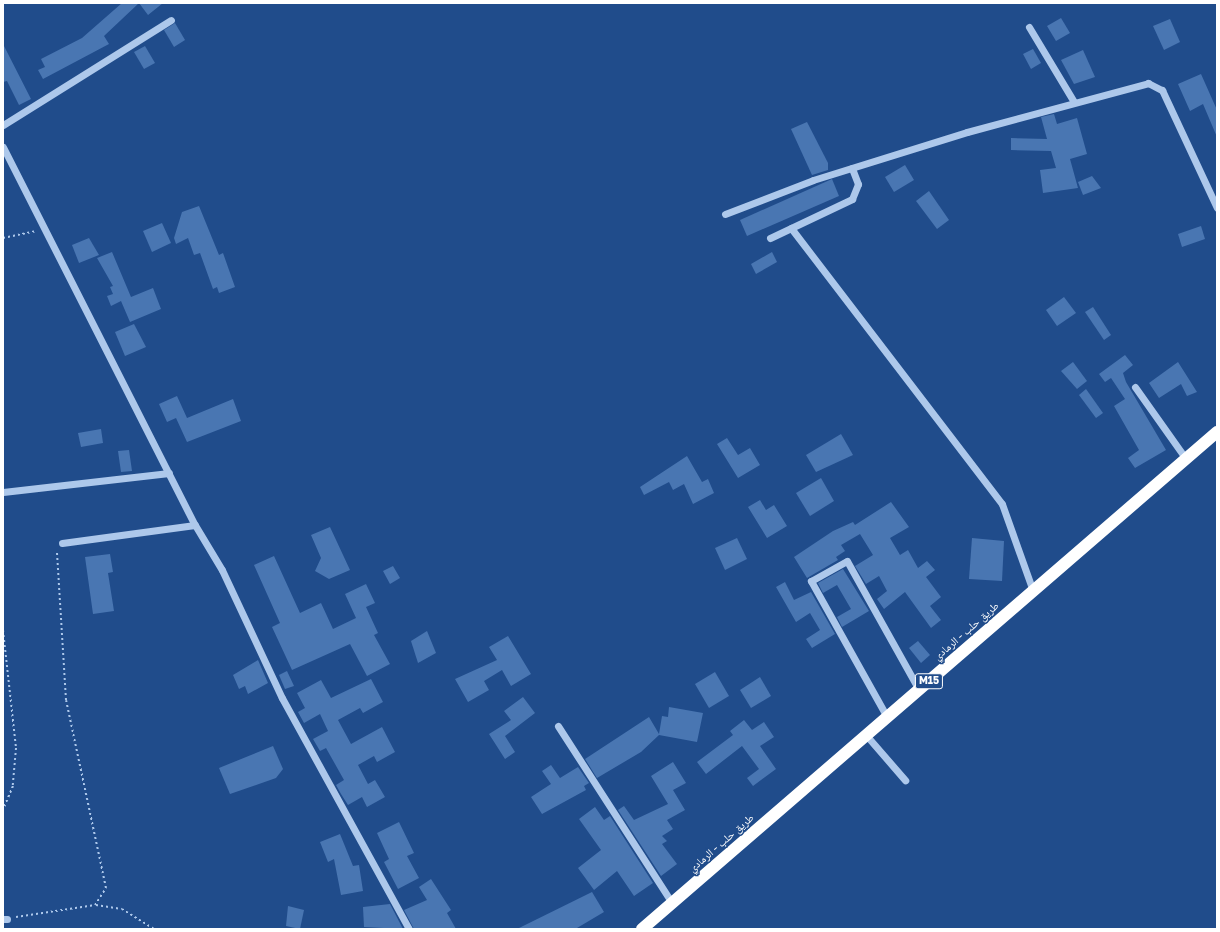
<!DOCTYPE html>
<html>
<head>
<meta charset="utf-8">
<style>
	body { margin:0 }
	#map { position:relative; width:1220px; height:932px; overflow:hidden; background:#204c8b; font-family:"Golos Text","Noto Naskh Arabic",sans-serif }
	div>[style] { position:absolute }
	.building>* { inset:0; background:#4976b2 }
	.path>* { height:2px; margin-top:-1px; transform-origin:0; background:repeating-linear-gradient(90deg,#adc8eb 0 2px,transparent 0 5px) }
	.minor>* { height:7px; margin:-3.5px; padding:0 3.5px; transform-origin:3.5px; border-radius:3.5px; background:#adc8eb }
	.highway>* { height:12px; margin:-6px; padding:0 6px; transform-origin:6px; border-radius:6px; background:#fff }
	span { translate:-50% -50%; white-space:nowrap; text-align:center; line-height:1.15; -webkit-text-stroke:3px #204c8b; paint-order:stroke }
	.shield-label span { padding:1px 3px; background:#204c8b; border:1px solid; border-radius:3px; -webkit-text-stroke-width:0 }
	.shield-label { font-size:10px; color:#fff; font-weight:700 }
	.street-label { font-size:11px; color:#fff }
	.frame { position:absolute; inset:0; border:4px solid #fff; pointer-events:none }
</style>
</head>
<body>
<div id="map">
	<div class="building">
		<div style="clip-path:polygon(122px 3px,163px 3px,148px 15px,139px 3px,104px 36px,109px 44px,43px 79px,38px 70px,45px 67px,41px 59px,82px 38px)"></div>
		<div style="clip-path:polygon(1061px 18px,1070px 33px,1056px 41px,1047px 26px)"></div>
		<div style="clip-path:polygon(1170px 19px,1180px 42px,1164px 50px,1153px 26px)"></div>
		<div style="clip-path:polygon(175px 23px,185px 40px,174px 47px,164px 30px)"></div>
		<div style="clip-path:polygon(3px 44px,31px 99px,19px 105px,7px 81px,3px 82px)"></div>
		<div style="clip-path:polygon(145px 46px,155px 63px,144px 69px,134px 52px)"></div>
		<div style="clip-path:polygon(1033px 49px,1041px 63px,1031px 69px,1023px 54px)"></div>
		<div style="clip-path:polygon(1083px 50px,1095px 77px,1074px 84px,1061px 60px)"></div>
		<div style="clip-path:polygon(1201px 74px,1217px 110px,1217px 137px,1203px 104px,1190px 111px,1178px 84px)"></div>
		<div style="clip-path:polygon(1054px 114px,1057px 124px,1077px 118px,1087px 154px,1070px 159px,1078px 188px,1043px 193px,1040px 170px,1056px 168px,1051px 151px,1011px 150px,1011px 138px,1047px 139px,1041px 117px)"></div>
		<div style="clip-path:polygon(807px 122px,828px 163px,828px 170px,812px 175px,791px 129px)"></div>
		<div style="clip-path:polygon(905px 165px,914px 180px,894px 192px,885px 177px)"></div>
		<div style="clip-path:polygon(1092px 176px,1101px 188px,1083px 195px,1078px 182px)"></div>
		<div style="clip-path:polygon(832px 179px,839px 196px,747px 236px,740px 220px)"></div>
		<div style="clip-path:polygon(929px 191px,949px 220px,937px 229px,916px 201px)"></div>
		<div style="clip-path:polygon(199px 206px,219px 255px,223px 253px,235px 287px,219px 293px,217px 287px,213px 289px,200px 253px,194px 255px,188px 238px,176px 244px,174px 238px,182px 212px)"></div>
		<div style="clip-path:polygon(162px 223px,171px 243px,152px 252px,143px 231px)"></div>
		<div style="clip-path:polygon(1201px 226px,1205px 239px,1182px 247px,1178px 234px)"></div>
		<div style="clip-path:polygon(89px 238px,99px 255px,79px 263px,72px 245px)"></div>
		<div style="clip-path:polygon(112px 252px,131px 297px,153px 288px,161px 309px,130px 322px,121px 301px,111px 306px,107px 296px,113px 294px,110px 287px,113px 286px,97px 258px)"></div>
		<div style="clip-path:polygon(772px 252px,777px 262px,756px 274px,751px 264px)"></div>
		<div style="clip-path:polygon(1064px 297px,1076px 313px,1057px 326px,1046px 310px)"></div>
		<div style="clip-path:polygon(1093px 307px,1111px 335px,1104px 340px,1085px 312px)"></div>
		<div style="clip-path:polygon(134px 324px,146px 347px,125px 356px,115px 332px)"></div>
		<div style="clip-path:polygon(1125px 355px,1133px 365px,1123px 373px,1126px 382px,1166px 450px,1135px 468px,1128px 458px,1139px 450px,1114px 406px,1125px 399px,1111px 378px,1105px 382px,1099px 374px)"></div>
		<div style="clip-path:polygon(1073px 362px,1087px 381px,1077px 389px,1061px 371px)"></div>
		<div style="clip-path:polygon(1178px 362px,1197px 392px,1187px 396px,1181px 384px,1159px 398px,1149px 383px)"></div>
		<div style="clip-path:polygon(1086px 389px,1103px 413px,1096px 418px,1079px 395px)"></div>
		<div style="clip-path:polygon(177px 396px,187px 418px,233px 399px,241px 421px,187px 442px,176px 418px,167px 422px,159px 404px)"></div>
		<div style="clip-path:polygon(101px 429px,103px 443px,81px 447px,78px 433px)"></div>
		<div style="clip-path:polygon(841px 434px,853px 455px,816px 472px,806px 455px)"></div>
		<div style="clip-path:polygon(727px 438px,738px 455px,750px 448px,760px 465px,738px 478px,717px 444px)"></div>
		<div style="clip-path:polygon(129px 450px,132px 471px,121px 472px,118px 451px)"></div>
		<div style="clip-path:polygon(687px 456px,702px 482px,708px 479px,714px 493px,693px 504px,684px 484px,673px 490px,669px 482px,644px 495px,640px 487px)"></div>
		<div style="clip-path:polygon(821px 478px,834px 501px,810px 516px,796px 493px)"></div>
		<div style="clip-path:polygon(760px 500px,766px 510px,774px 505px,787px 526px,767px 538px,748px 507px)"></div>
		<div style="clip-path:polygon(891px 502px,909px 527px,890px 538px,900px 555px,908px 550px,918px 568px,927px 561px,935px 570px,926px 577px,941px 597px,930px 606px,941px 620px,931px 628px,905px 592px,884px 609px,877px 599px,887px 591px,879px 576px,866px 584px,855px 566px,873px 555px,860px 534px,841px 545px,845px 551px,836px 557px,838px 560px,807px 578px,794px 557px,833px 531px,853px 522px,855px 525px)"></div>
		<div style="clip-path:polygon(330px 527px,350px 570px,329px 579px,315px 571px,321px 558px,311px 535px)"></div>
		<div style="clip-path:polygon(737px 538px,747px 559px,725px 570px,715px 548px)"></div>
		<div style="clip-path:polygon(972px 538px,1004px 541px,1002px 581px,969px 579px)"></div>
		<div style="clip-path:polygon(110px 554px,113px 572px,108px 573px,114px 611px,93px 614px,85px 557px)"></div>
		<div style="clip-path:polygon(274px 556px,300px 613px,321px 603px,333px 629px,356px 618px,345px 594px,366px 584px,375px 603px,366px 607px,378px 633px,374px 635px,390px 664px,367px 676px,350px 644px,292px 670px,272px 627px,280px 623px,254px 565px)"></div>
		<div style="clip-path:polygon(393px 566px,400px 578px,390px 584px,383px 571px)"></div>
		<div style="clip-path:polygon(843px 569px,869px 611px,842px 627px,837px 617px,851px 609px,837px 585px,823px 593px,818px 583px)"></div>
		<div style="clip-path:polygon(785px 582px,794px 600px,811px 592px,835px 634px,812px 648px,806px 639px,820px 630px,810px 613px,796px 622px,776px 587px)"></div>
		<div style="clip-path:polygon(427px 631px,436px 653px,418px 663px,411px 641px)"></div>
		<div style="clip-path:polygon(508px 636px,531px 674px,511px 686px,502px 670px,484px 681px,489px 690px,468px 702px,455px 679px,497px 660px,489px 647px)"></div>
		<div style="clip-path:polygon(918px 641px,930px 655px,921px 663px,909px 648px)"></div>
		<div style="clip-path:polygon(258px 660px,268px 683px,248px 694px,245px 686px,239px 689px,233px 675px)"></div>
		<div style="clip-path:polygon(287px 671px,294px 686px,285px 689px,279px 675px)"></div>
		<div style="clip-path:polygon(715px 672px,729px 696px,709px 708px,695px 684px)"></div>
		<div style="clip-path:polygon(760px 677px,771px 696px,751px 708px,740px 690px)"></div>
		<div style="clip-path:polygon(371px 679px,383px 702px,363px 713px,360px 708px,338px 720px,351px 744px,382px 727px,395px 752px,377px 762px,374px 756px,358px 765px,368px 784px,375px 780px,385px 797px,367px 807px,362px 797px,348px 805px,341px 794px,336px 785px,344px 780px,326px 748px,320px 751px,313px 739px,328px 731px,320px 714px,304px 723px,298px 712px,305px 708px,297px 693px,321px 680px,331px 698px)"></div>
		<div style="clip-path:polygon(523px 697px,535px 713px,505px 736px,515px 752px,505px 759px,489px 734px,511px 720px,504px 711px)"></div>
		<div style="clip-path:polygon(669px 707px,703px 713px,697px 742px,659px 735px,641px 752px,597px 778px,585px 759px,649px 717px,659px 734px,662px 716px,668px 717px)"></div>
		<div style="clip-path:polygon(744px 720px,752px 730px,764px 722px,774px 737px,760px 746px,776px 769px,753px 786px,747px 778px,759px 769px,742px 746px,706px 774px,697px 762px,733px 735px,730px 731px)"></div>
		<div style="clip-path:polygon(273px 746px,283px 769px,276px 778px,230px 794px,219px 768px)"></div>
		<div style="clip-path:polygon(673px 762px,686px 783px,673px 790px,685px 810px,667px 820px,673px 829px,662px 836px,667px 841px,662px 844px,677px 864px,661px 876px,618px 810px,624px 806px,634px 820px,668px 804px,651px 776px)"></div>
		<div style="clip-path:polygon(551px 765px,560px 778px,578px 767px,589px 783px,584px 786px,586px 790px,542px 814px,531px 797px,551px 784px,542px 771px)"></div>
		<div style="clip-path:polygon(595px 807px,604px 820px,610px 816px,653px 883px,634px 896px,617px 871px,594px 890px,578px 868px,601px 850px,579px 819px)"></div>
		<div style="clip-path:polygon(399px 822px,414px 853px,407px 856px,419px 878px,398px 889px,384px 862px,389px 859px,377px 833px)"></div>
		<div style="clip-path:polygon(340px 834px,353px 866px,359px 865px,363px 891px,341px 895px,334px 859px,328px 862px,320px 842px)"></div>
		<div style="clip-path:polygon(431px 879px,451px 910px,447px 913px,456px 929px,414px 929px,404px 910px,427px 900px,419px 887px)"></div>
		<div style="clip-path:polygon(592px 892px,604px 912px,577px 928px,517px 929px)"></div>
		<div style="clip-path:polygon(390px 904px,403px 929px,364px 927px,363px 907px)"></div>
		<div style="clip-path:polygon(288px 906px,304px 910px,300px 929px,286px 926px)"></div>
	</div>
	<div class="path">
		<div style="left:3px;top:238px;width:34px;rotate:-12deg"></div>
		<div style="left:3px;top:630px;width:119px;rotate:83.7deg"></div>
		<div style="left:16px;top:748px;width:38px;rotate:95deg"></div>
		<div style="left:13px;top:786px;width:25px;rotate:113deg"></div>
		<div style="left:96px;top:905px;width:26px;rotate:9deg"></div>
		<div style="left:122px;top:909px;width:38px;rotate:32deg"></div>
		<div style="left:16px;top:917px;width:80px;rotate:-8.6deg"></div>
		<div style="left:95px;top:905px;width:20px;rotate:-57deg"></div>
		<div style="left:106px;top:888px;width:192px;rotate:-102deg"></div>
		<div style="left:66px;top:700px;width:149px;rotate:-93.5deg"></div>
	</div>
	<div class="minor">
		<div style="left:1029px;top:27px;width:87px;rotate:59deg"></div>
		<div style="left:3px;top:125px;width:198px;rotate:-32deg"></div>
		<div style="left:3px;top:147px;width:424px;rotate:63.1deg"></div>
		<div style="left:195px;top:525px;width:52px;rotate:59deg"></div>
		<div style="left:222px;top:570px;width:141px;rotate:64.9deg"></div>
		<div style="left:282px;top:698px;width:264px;rotate:61.2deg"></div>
		<div style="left:725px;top:214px;width:94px;rotate:-21.1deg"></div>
		<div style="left:813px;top:180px;width:161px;rotate:-17.3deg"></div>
		<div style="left:967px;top:132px;width:188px;rotate:-15.1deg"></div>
		<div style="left:1148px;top:83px;width:16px;rotate:27deg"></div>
		<div style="left:1162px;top:90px;width:130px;rotate:65deg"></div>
		<div style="left:791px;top:228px;width:347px;rotate:52.6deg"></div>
		<div style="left:1002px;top:504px;width:92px;rotate:70.4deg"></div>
		<div style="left:770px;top:238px;width:91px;rotate:-25.4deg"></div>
		<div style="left:852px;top:199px;width:16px;rotate:-68deg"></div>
		<div style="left:858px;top:184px;width:17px;rotate:-111deg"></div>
		<div style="left:1135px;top:387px;width:88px;rotate:54.7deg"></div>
		<div style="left:3px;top:492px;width:167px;rotate:-6.5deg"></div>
		<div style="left:62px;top:543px;width:134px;rotate:-7.7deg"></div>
		<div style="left:887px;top:717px;width:156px;rotate:-119.2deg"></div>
		<div style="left:811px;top:581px;width:41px;rotate:-29.1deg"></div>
		<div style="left:847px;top:561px;width:148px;rotate:60.8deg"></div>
		<div style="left:558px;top:726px;width:211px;rotate:57.2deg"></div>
		<div style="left:866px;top:735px;width:60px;rotate:49.1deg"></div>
		<div style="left:3px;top:919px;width:4px"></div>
	</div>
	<div class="highway">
		<div style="left:642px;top:929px;width:760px;rotate:-40.84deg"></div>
	</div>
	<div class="shield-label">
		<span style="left:929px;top:681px">M15</span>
	</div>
	<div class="street-label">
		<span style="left:966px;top:631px;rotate:-41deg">طريق حلب - الرمادي</span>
		<span style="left:721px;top:843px;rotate:-41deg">طريق حلب - الرمادي</span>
	</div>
	<div class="frame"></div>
</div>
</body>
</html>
